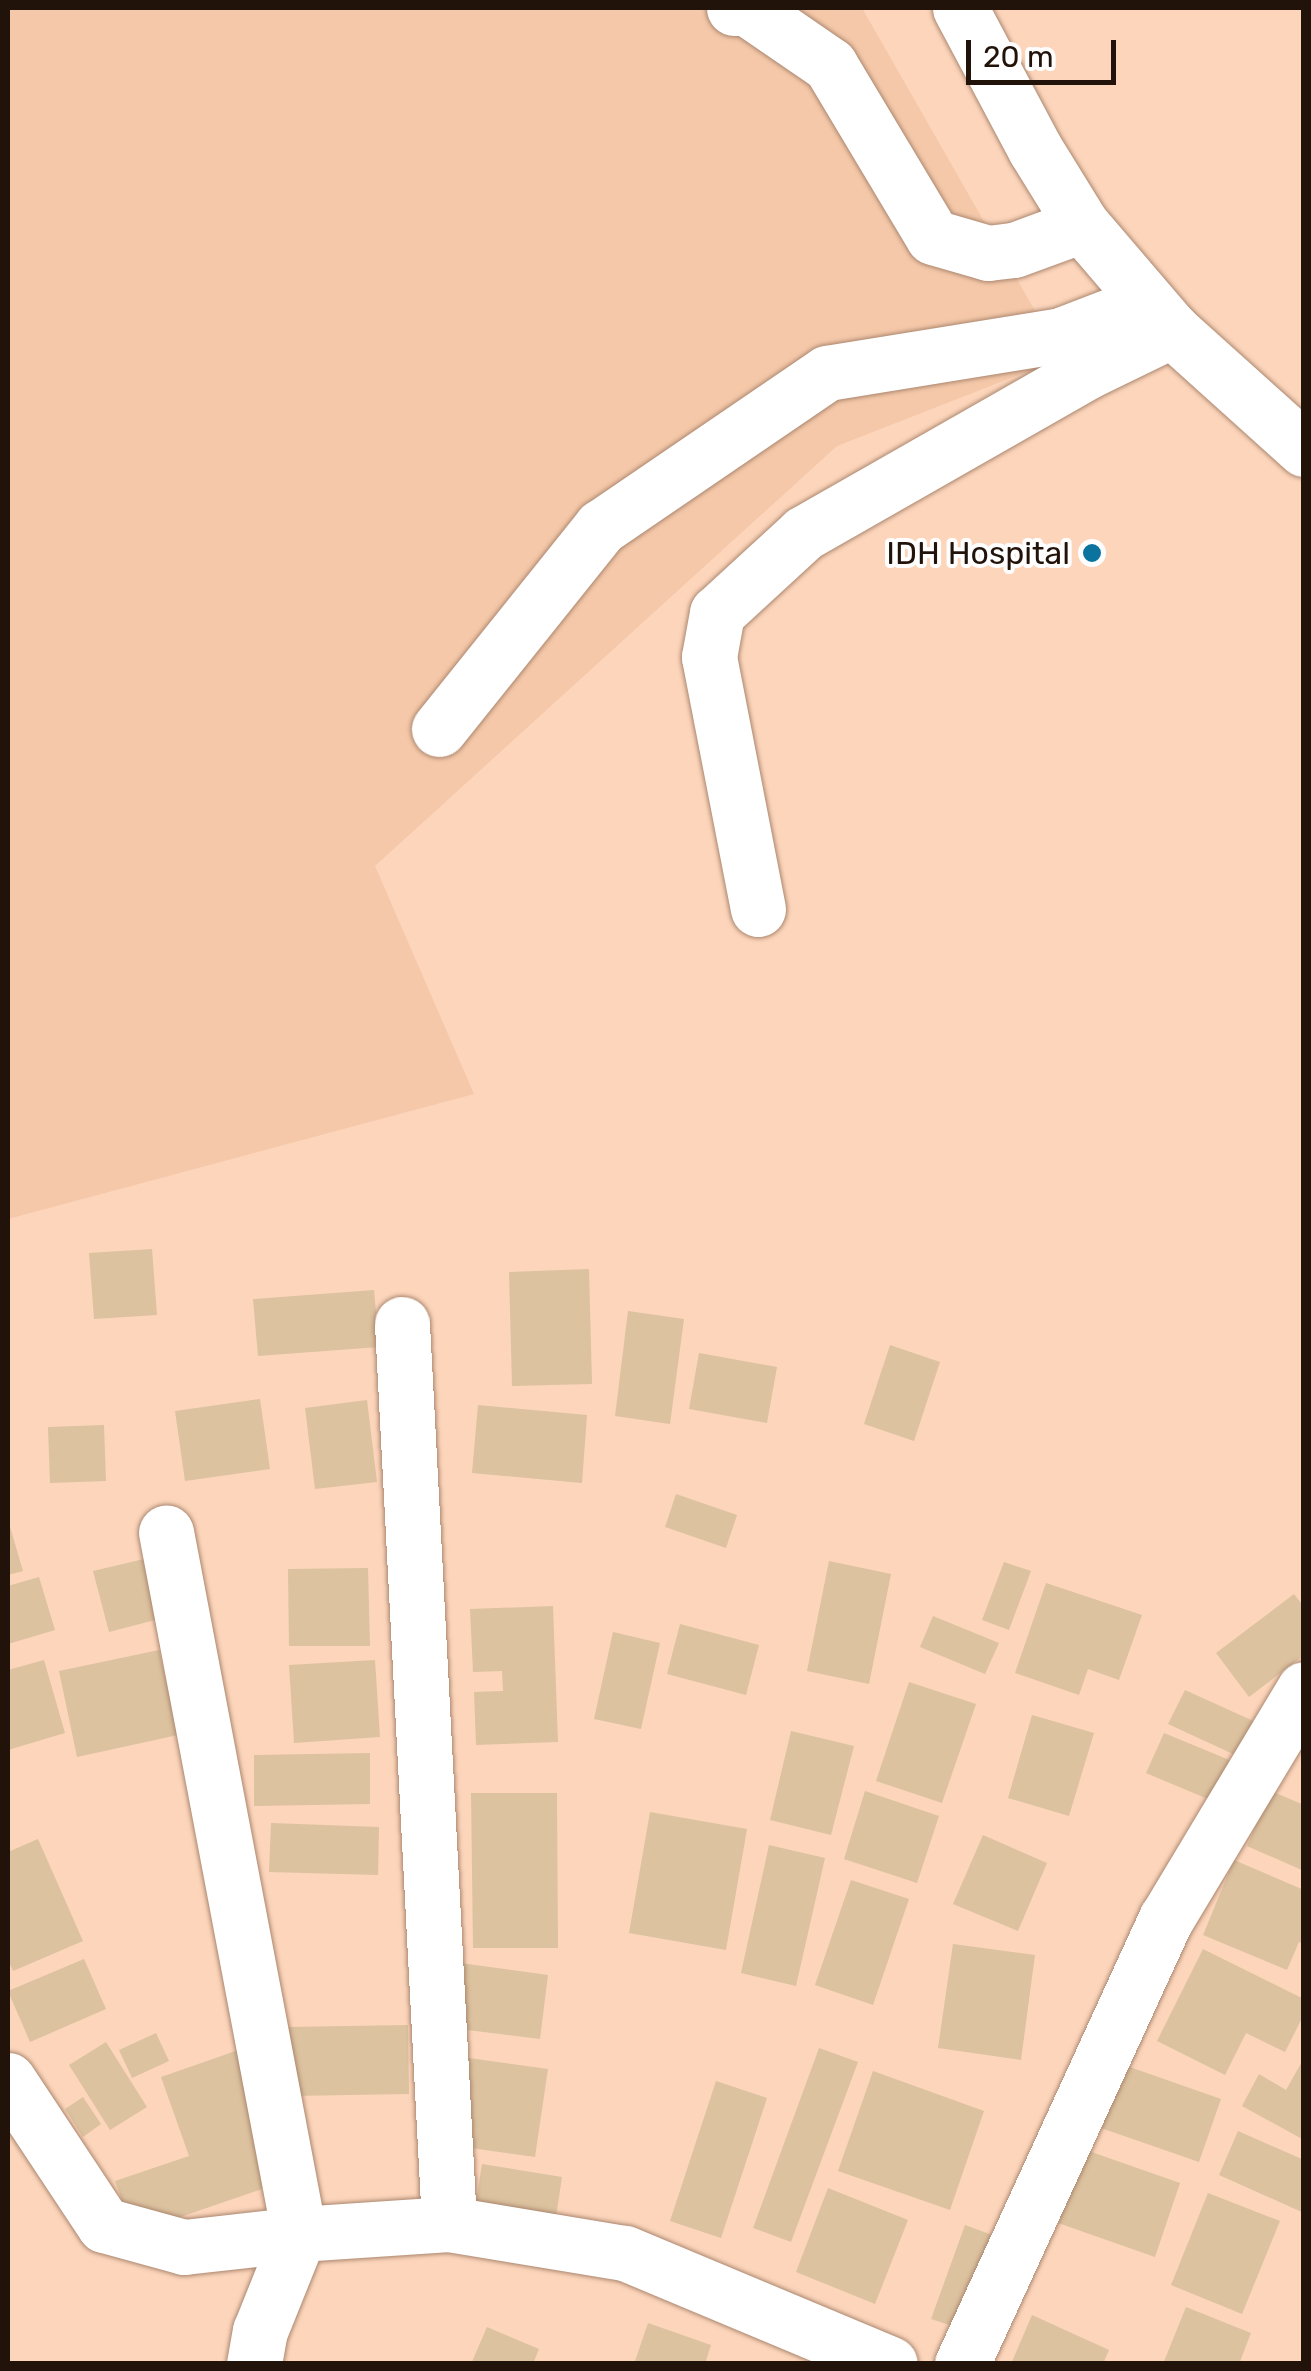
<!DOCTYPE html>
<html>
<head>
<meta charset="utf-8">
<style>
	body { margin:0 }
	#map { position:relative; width:1311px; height:2371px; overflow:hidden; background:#fcd5bb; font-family:Rubik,sans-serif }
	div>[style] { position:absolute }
	.built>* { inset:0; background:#f5c8a9 }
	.building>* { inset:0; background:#dcc29f }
	.roads { filter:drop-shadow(0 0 2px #ab876f) drop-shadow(0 0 2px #ab876f) }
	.minor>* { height:55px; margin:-27.5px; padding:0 27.5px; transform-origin:27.5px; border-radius:27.5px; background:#fff }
	.major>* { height:55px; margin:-27.5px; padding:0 27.5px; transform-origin:27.5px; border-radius:27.5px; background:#fff }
	.dots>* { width:28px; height:28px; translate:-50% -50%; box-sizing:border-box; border:5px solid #fefefe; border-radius:50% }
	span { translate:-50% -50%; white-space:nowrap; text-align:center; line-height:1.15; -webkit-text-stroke:8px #fefefe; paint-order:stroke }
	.poi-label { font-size:32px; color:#21130a }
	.right { translate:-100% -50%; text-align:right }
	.frame { position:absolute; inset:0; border:10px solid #21130a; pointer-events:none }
	.scale { position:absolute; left:966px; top:40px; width:150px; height:45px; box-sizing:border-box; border:5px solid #21130a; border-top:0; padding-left:12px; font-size:30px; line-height:35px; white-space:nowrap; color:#21130a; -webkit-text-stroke:8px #fefefe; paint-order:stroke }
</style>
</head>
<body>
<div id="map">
	<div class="built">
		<div style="clip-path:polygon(8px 8px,862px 8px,1062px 358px,837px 446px,375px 866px,474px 1094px,8px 1219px)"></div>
	</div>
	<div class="building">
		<div style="clip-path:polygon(152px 1249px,157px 1315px,94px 1319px,89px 1253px)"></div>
		<div style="clip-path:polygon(589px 1269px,592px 1384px,512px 1386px,509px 1272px)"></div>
		<div style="clip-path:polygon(374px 1290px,379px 1347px,258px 1356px,253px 1299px)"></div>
		<div style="clip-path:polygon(628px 1311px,684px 1319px,670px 1424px,615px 1416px)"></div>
		<div style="clip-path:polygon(890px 1345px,940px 1362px,914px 1441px,864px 1424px)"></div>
		<div style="clip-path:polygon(699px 1353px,777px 1367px,767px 1423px,689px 1409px)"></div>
		<div style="clip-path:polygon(260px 1399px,270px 1469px,185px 1481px,175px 1411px)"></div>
		<div style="clip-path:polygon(367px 1400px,377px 1482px,315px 1489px,305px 1408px)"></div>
		<div style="clip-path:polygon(478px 1405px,587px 1415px,582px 1483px,472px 1473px)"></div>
		<div style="clip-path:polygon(104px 1425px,106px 1481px,50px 1483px,48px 1427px)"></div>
		<div style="clip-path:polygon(676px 1494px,737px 1515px,726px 1548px,665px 1527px)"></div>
		<div style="clip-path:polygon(8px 1520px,23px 1571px,8px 1575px)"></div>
		<div style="clip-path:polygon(144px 1559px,159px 1619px,109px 1632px,93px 1571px)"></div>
		<div style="clip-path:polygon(829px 1561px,891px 1574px,869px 1684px,807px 1671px)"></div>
		<div style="clip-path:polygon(1004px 1562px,1031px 1571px,1009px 1630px,982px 1620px)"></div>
		<div style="clip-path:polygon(368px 1568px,370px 1646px,289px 1646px,288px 1569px)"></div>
		<div style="clip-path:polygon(39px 1577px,55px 1630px,8px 1644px,8px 1586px)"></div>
		<div style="clip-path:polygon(1046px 1583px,1142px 1615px,1119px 1680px,1088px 1669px,1079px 1695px,1015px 1673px)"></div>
		<div style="clip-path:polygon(1294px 1594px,1304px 1607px,1304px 1655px,1249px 1697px,1216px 1653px)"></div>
		<div style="clip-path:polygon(553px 1606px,558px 1742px,476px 1745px,474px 1692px,503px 1691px,502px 1671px,473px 1672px,470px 1609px)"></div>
		<div style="clip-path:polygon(933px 1616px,999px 1643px,985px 1674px,920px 1647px)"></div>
		<div style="clip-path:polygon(680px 1624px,759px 1645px,746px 1695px,667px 1674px)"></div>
		<div style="clip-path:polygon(613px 1632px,660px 1643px,641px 1729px,594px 1719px)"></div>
		<div style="clip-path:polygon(159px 1650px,178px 1735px,77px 1757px,59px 1671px)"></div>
		<div style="clip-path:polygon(44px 1660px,65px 1733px,8px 1750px,8px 1670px)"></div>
		<div style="clip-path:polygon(375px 1660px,380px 1737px,294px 1743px,289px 1665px)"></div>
		<div style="clip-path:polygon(909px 1682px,976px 1704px,942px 1803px,876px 1781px)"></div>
		<div style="clip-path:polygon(1185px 1690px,1262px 1725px,1246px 1760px,1168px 1724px)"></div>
		<div style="clip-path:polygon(1032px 1715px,1094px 1733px,1069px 1816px,1008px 1798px)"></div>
		<div style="clip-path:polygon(791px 1731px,854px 1746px,831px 1835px,770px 1820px)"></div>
		<div style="clip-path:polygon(1164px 1733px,1239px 1764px,1222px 1805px,1146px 1773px)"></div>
		<div style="clip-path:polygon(370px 1753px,370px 1804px,254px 1806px,254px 1755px)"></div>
		<div style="clip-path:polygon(865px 1791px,939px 1816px,917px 1883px,844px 1859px)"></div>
		<div style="clip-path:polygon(1271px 1791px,1304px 1805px,1304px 1871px,1247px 1846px)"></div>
		<div style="clip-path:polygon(471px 1793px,557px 1793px,558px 1948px,473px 1948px)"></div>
		<div style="clip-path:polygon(650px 1812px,747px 1829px,726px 1950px,629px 1933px)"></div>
		<div style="clip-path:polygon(271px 1823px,379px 1827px,378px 1875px,269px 1872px)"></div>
		<div style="clip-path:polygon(983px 1835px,1047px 1863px,1018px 1931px,953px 1904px)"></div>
		<div style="clip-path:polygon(38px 1839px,83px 1941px,13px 1971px,8px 1960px,8px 1852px)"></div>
		<div style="clip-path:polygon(769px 1845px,825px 1858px,796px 1986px,741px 1973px)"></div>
		<div style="clip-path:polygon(1234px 1860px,1304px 1890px,1304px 1944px,1299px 1942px,1287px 1970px,1203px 1935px)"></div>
		<div style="clip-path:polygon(851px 1880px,909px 1899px,873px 2005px,815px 1985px)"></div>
		<div style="clip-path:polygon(953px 1944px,1035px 1955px,1021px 2060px,938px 2048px)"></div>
		<div style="clip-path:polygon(1203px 1949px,1304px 1999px,1304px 2014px,1285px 2052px,1246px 2033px,1225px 2075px,1157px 2041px)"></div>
		<div style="clip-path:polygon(84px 1959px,106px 2009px,30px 2042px,8px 1991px)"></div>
		<div style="clip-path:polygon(460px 1963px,548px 1975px,540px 2039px,451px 2028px)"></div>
		<div style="clip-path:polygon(408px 2025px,409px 2094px,290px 2096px,288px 2027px)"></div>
		<div style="clip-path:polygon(156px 2033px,169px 2061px,132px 2078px,119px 2050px)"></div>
		<div style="clip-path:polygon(106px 2042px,147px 2107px,110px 2130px,69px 2065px)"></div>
		<div style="clip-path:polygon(250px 2046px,285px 2181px,134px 2233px,115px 2181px,189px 2156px,161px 2077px)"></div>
		<div style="clip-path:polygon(819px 2048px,858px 2062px,791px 2242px,753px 2228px)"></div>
		<div style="clip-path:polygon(462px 2057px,548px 2069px,535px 2157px,450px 2145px)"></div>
		<div style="clip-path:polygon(1304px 2058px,1304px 2140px,1242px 2106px,1259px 2074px,1286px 2090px)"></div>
		<div style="clip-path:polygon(1124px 2065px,1221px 2099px,1199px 2162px,1101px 2128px)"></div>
		<div style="clip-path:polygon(873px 2071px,984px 2111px,950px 2210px,838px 2171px)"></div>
		<div style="clip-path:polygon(716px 2081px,767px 2098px,721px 2238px,670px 2221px)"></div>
		<div style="clip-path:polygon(83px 2097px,101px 2124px,83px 2137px,65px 2109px)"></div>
		<div style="clip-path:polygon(1238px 2131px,1304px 2160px,1304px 2213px,1219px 2175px)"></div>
		<div style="clip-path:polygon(1083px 2149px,1180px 2183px,1155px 2257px,1058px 2223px)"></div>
		<div style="clip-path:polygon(482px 2164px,562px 2177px,556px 2217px,476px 2203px)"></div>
		<div style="clip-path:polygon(828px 2188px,908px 2220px,875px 2304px,796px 2272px)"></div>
		<div style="clip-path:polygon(1208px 2193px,1280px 2221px,1242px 2314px,1171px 2285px)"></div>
		<div style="clip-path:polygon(965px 2225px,1003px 2239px,971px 2332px,931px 2319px)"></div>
		<div style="clip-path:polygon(1186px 2307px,1251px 2333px,1239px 2364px,1163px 2364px)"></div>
		<div style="clip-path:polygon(1032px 2315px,1109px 2350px,1103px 2364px,1011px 2364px)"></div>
		<div style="clip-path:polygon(648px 2323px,711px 2345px,705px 2364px,634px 2364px)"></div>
		<div style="clip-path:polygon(487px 2327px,539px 2349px,533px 2364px,471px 2364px)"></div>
	</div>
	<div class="roads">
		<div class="minor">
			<div style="left:734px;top:8px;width:13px"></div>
			<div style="left:747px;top:8px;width:101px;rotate:34.5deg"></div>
			<div style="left:830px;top:65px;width:200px;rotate:59.1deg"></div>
			<div style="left:933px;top:237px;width:57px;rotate:16.2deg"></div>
			<div style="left:988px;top:253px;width:26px;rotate:-7deg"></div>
			<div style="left:1014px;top:250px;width:72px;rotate:-20.2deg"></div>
			<div style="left:439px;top:729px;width:259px;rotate:-51.3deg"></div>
			<div style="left:601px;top:527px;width:273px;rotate:-34.3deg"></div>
			<div style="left:827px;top:373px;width:237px;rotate:-9.2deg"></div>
			<div style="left:1061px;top:335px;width:92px;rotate:-21deg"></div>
			<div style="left:758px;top:909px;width:257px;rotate:-101deg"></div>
			<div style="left:709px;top:657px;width:45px;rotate:-79.7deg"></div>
			<div style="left:717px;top:613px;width:118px;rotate:-42.6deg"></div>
			<div style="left:804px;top:533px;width:325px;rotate:-29.7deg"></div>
			<div style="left:1086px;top:372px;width:96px;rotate:-26deg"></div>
			<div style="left:402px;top:1324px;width:901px;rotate:87.01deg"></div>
			<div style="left:8px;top:2080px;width:174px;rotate:56.5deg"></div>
			<div style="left:104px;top:2225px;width:83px;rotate:15.4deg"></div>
			<div style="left:184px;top:2247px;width:116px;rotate:-6.4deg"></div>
			<div style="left:299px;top:2234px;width:714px;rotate:-100.73deg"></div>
			<div style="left:254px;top:2364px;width:34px;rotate:-80deg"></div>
			<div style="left:260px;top:2331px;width:105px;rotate:-68.1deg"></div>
			<div style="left:299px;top:2234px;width:150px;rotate:-3.8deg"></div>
			<div style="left:449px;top:2224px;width:178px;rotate:9.4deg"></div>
			<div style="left:625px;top:2253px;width:287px;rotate:22.7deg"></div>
			<div style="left:962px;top:2364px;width:490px;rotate:-65.4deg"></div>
			<div style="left:1166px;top:1919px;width:268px;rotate:-59deg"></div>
		</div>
		<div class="major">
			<div style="left:960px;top:8px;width:160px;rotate:62deg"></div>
			<div style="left:1035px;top:149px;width:89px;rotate:58.3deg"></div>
			<div style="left:1082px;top:225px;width:138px;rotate:49.4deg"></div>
			<div style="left:1172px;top:330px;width:178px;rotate:42deg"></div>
		</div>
	</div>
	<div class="dots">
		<div style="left:1092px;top:553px;background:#0c739f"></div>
	</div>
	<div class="poi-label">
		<span class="right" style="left:1070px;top:553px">IDH Hospital</span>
	</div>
	<div class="frame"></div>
	<div class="scale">20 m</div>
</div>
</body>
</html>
